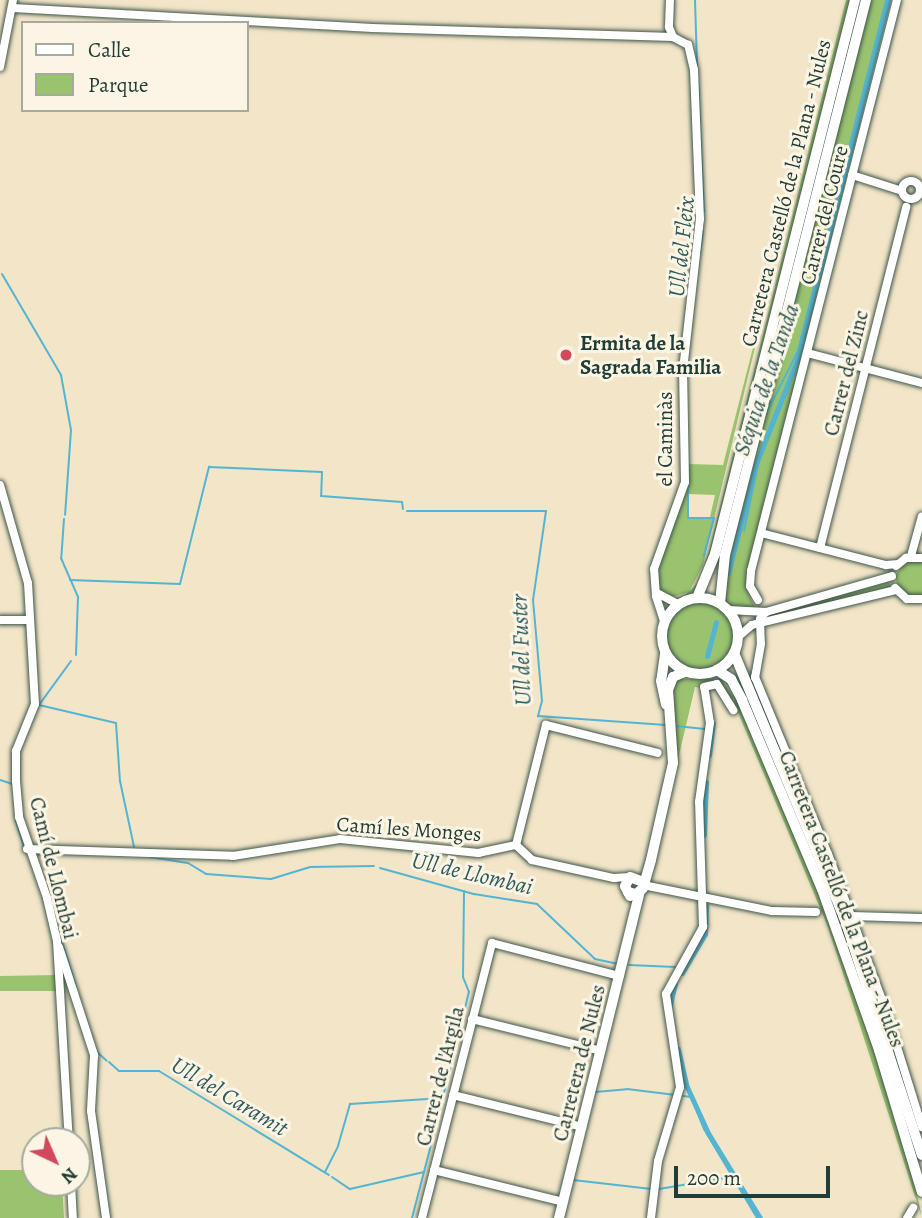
<!DOCTYPE html>
<html>
<head>
<meta charset="utf-8">
<style>
	body { margin:0 }
	#map { position:relative; width:922px; height:1218px; overflow:hidden; background:#f2e5c8; font-family:Alegreya,serif }
	div>[style] { position:absolute }
	.green>* { inset:0; background:#9ac36f }
	.round { border-radius:50% }
	.stream>* { height:2px; margin:-1px; padding:0 1px; transform-origin:1px; border-radius:1px; background:#54b5d3 }
	.canal>* { height:5px; margin:-2.5px; padding:0 2.5px; transform-origin:2.5px; border-radius:2.5px; background:#54b5d3 }
	.roads { filter:drop-shadow(0 0 2px #3f564a) drop-shadow(0 0 2px #3f564a) }
	.minor>* { height:8px; margin:-4px; padding:0 4px; transform-origin:4px; border-radius:4px; background:#fff }
	.minor>.ring { margin:-4px; padding:0; box-sizing:content-box; background:none; border:8px solid #fff; border-radius:50% }
	.major>* { height:10px; margin:-5px; padding:0 5px; transform-origin:5px; border-radius:5px; background:#fff }
	.major>.ring { margin:-5px; padding:0; box-sizing:content-box; background:none; border:10px solid #fff; border-radius:50% }
	.dots>* { width:19px; height:19px; translate:-50% -50%; box-sizing:border-box; border:4px solid #fcf5e5; border-radius:50% }
	span { translate:-50% -50%; white-space:nowrap; text-align:center; line-height:1.15; -webkit-text-stroke:6px #fcf5e5; paint-order:stroke }
	.street-label { font-size:21px; color:#1f3d34 }
	.poi-label { font-size:21px; color:#1f3d34; font-weight:700 }
	.left { translate:0 -50%; text-align:left }
	.water-label { font-size:23px; color:#2c5b5c; font-style:italic }
	.legend { position:absolute; left:21px; top:21px; width:228px; height:91px; box-sizing:border-box; background:#fcf5e5; border:2px solid #a4ab9e; margin:0; padding:9px 12px; list-style:none; font-size:21px; color:#1f3d34 }
	.legend li { display:flex; align-items:center; gap:14px; height:35px }
	.legend b { width:35px; border:2px solid #a4ab9e }
	.north { position:absolute; left:21px; top:1127px; width:70px; height:70px; box-sizing:border-box; background:#fcf5e5; border:2px solid #a4ab9e; border-radius:50%; rotate:136deg; font-size:19px; font-weight:700; line-height:28px; text-align:center; color:#1f3d34 }
	.north::after { content:''; display:block; margin:auto; width:24px; height:32px; background:#d1495b; clip-path:polygon(50% 0,100% 100%,50% 72%,0 100%) }
	.scale { position:absolute; left:674px; top:1166px; width:156px; height:32px; box-sizing:border-box; border:4px solid #1f3d34; border-top:0; padding-left:9px; font-size:21px; line-height:24px; white-space:nowrap; color:#1f3d34; -webkit-text-stroke:5px #fcf5e5; paint-order:stroke }
</style>
</head>
<body>
<div id="map">
	<div class="green">
		<div style="clip-path:polygon(846px 0,852px 0,710px 560px,696px 592px,678px 601px,699px 582px,709px 552px)"></div>
		<div style="clip-path:polygon(868px 0,891px 0,748px 570px,746px 588px,757px 612px,730px 608px,725px 601px,724px 572px)"></div>
		<div style="clip-path:polygon(evenodd,783px 230px,703px 565px,689px 592px,665px 599px,657px 591px,656px 569px,687px 464px,723px 465px,783px 230px,689px 494px,715px 495px,710px 517px,688px 517px,689px 494px)"></div>
		<div style="clip-path:polygon(905px 561px,922px 561px,922px 595px,908px 596px,898px 588px,895px 576px)"></div>
		<div style="clip-path:polygon(889px 582px,891px 589px,776px 619px,774px 613px)"></div>
		<div class="round" style="left:666px;top:602px;width:68px;height:68px"></div>
		<div style="clip-path:polygon(674px 679px,721px 679px,733px 696px,733px 706px,723px 690px,695px 687px,676px 768px,670px 708px)"></div>
		<div style="clip-path:polygon(730px 683px,773px 775px,854px 982px,907px 1148px,922px 1218px,828px 927px,735px 705px)"></div>
		<div style="clip-path:polygon(56px 975px,56px 991px,0 991px,0 976px)"></div>
		<div style="clip-path:polygon(0 1170px,35px 1170px,35px 1183px,62px 1183px,64px 1218px,0 1218px)"></div>
	</div>
	<div class="stream">
		<div style="left:695px;top:0;width:65px;rotate:88.2deg"></div>
		<div style="left:698px;top:81px;width:131px;rotate:87.4deg"></div>
		<div style="left:700px;top:253px;width:22px;rotate:-82deg"></div>
		<div style="left:2px;top:274px;width:117px;rotate:59.7deg"></div>
		<div style="left:61px;top:375px;width:56px;rotate:79.7deg"></div>
		<div style="left:71px;top:430px;width:85px;rotate:94deg"></div>
		<div style="left:687px;top:379px;width:16px;rotate:-86deg"></div>
		<div style="left:766px;top:414px;width:71px;rotate:-63.1deg"></div>
		<div style="left:798px;top:351px;width:362px;rotate:-75.9deg"></div>
		<div style="left:688px;top:482px;width:36px;rotate:90deg"></div>
		<div style="left:688px;top:518px;width:26px"></div>
		<div style="left:714px;top:518px;width:39px;rotate:105deg"></div>
		<div style="left:407px;top:511px;width:139px"></div>
		<div style="left:546px;top:511px;width:90px;rotate:98.3deg"></div>
		<div style="left:533px;top:600px;width:101px;rotate:84.9deg"></div>
		<div style="left:542px;top:701px;width:16px;rotate:105deg"></div>
		<div style="left:538px;top:716px;width:128px;rotate:4deg"></div>
		<div style="left:64px;top:519px;width:39px;rotate:94deg"></div>
		<div style="left:61px;top:558px;width:43px;rotate:66.4deg"></div>
		<div style="left:78px;top:597px;width:58px;rotate:92deg"></div>
		<div style="left:744px;top:531px;width:68px;rotate:-78.2deg"></div>
		<div style="left:758px;top:464px;width:83px;rotate:-68.1deg"></div>
		<div style="left:70px;top:580px;width:110px;rotate:2.1deg"></div>
		<div style="left:180px;top:584px;width:121px;rotate:-76.1deg"></div>
		<div style="left:209px;top:467px;width:113px;rotate:2.5deg"></div>
		<div style="left:322px;top:472px;width:24px;rotate:92deg"></div>
		<div style="left:321px;top:496px;width:81px;rotate:4.2deg"></div>
		<div style="left:402px;top:502px;width:7px;rotate:82deg"></div>
		<div style="left:71px;top:661px;width:54px;rotate:126deg"></div>
		<div style="left:39px;top:705px;width:79px;rotate:13.2deg"></div>
		<div style="left:116px;top:723px;width:58px;rotate:86.1deg"></div>
		<div style="left:120px;top:781px;width:67px;rotate:78deg"></div>
		<div style="left:676px;top:726px;width:29px;rotate:6deg"></div>
		<div style="left:0;top:780px;width:13px;rotate:18deg"></div>
		<div style="left:16px;top:821px;width:27px;rotate:73deg"></div>
		<div style="left:150px;top:857px;width:38px;rotate:9deg"></div>
		<div style="left:188px;top:863px;width:21px;rotate:31deg"></div>
		<div style="left:206px;top:874px;width:65px;rotate:4.4deg"></div>
		<div style="left:271px;top:879px;width:41px;rotate:-17.1deg"></div>
		<div style="left:310px;top:867px;width:64px;rotate:-0.9deg"></div>
		<div style="left:380px;top:868px;width:98px;rotate:15.5deg"></div>
		<div style="left:474px;top:894px;width:64px;rotate:9deg"></div>
		<div style="left:537px;top:904px;width:80px;rotate:43.5deg"></div>
		<div style="left:595px;top:959px;width:25px;rotate:12deg"></div>
		<div style="left:58px;top:929px;width:61px;rotate:72.8deg"></div>
		<div style="left:629px;top:965px;width:46px;rotate:2.5deg"></div>
		<div style="left:463px;top:1017px;width:26px;rotate:-77deg"></div>
		<div style="left:469px;top:992px;width:16px;rotate:-112deg"></div>
		<div style="left:463px;top:977px;width:86px;rotate:-89.3deg"></div>
		<div style="left:97px;top:1052px;width:13px;rotate:42deg"></div>
		<div style="left:109px;top:1062px;width:13px;rotate:42deg"></div>
		<div style="left:119px;top:1071px;width:40px"></div>
		<div style="left:159px;top:1071px;width:199px;rotate:31.5deg"></div>
		<div style="left:681px;top:1071px;width:62px;rotate:68.4deg"></div>
		<div style="left:704px;top:1129px;width:104px;rotate:59.2deg"></div>
		<div style="left:595px;top:1092px;width:32px;rotate:-5deg"></div>
		<div style="left:627px;top:1089px;width:49px;rotate:7deg"></div>
		<div style="left:683px;top:1096px;width:8px;rotate:7deg"></div>
		<div style="left:433px;top:1136px;width:114px;rotate:-75.8deg"></div>
		<div style="left:325px;top:1172px;width:29px;rotate:-63deg"></div>
		<div style="left:338px;top:1146px;width:44px;rotate:-74.1deg"></div>
		<div style="left:350px;top:1104px;width:93px;rotate:-3.7deg"></div>
		<div style="left:332px;top:1177px;width:22px;rotate:34deg"></div>
		<div style="left:350px;top:1189px;width:76px;rotate:-12.9deg"></div>
		<div style="left:573px;top:1180px;width:79px;rotate:6.6deg"></div>
		<div style="left:659px;top:1189px;width:78px;rotate:-9.6deg"></div>
		<div style="left:412px;top:1218px;width:80px;rotate:-75.4deg"></div>
	</div>
	<div class="canal">
		<div style="left:849px;top:155px;width:160px;rotate:-75.9deg"></div>
		<div style="left:728px;top:573px;width:116px;rotate:-75.5deg"></div>
		<div style="left:757px;top:461px;width:109px;rotate:-68.4deg"></div>
		<div style="left:797px;top:360px;width:208px;rotate:-75.8deg"></div>
		<div style="left:707px;top:656px;width:35px;rotate:-75deg"></div>
		<div style="left:709px;top:755px;width:32px;rotate:-83deg"></div>
		<div style="left:704px;top:835px;width:53px;rotate:-87.8deg"></div>
		<div style="left:682px;top:973px;width:45px;rotate:-59.5deg"></div>
		<div style="left:705px;top:934px;width:28px;rotate:-88deg"></div>
		<div style="left:670px;top:1005px;width:22px;rotate:-77deg"></div>
		<div style="left:678px;top:1049px;width:39px;rotate:77deg"></div>
		<div style="left:687px;top:1087px;width:51px;rotate:65.5deg"></div>
		<div style="left:708px;top:1133px;width:100px;rotate:58.5deg"></div>
	</div>
	<div class="roads">
		<div class="minor">
			<div style="left:13px;top:8px;width:360px;rotate:3.2deg"></div>
			<div style="left:372px;top:28px;width:301px;rotate:1.7deg"></div>
			<div style="left:0;top:67px;width:68px;rotate:-79deg"></div>
			<div style="left:852px;top:175px;width:52px;rotate:17.7deg"></div>
			<div class="ring" style="left:902px;top:181px;width:10px;height:10px"></div>
			<div style="left:807px;top:353px;width:119px;rotate:14.6deg"></div>
			<div style="left:0;top:485px;width:102px;rotate:74.1deg"></div>
			<div style="left:28px;top:583px;width:121px;rotate:86.7deg"></div>
			<div style="left:35px;top:704px;width:51px;rotate:112deg"></div>
			<div style="left:16px;top:751px;width:30px;rotate:90deg"></div>
			<div style="left:16px;top:781px;width:36px;rotate:85deg"></div>
			<div style="left:19px;top:817px;width:86px;rotate:70.9deg"></div>
			<div style="left:47px;top:898px;width:44px;rotate:76.9deg"></div>
			<div style="left:57px;top:941px;width:200px;rotate:86.6deg"></div>
			<div style="left:761px;top:533px;width:129px;rotate:14.4deg"></div>
			<div style="left:886px;top:565px;width:12px;rotate:-5deg"></div>
			<div style="left:820px;top:548px;width:352px;rotate:-75.8deg"></div>
			<div style="left:911px;top:556px;width:41px;rotate:-74.6deg"></div>
			<div style="left:896px;top:566px;width:13px;rotate:-39deg"></div>
			<div style="left:906px;top:558px;width:16px"></div>
			<div style="left:895px;top:588px;width:16px;rotate:43deg"></div>
			<div style="left:907px;top:599px;width:15px"></div>
			<div style="left:657px;top:593px;width:24px;rotate:28deg"></div>
			<div style="left:758px;top:600px;width:16px;rotate:-120deg"></div>
			<div style="left:750px;top:586px;width:15px;rotate:-86deg"></div>
			<div style="left:751px;top:571px;width:589px;rotate:-75.66deg"></div>
			<div style="left:728px;top:610px;width:38px;rotate:3deg"></div>
			<div style="left:766px;top:612px;width:131px;rotate:-15.9deg"></div>
			<div style="left:766px;top:612px;width:9px;rotate:131deg"></div>
			<div style="left:760px;top:619px;width:25px;rotate:88deg"></div>
			<div style="left:761px;top:644px;width:34px;rotate:100deg"></div>
			<div style="left:755px;top:677px;width:191px;rotate:67.6deg"></div>
			<div style="left:828px;top:854px;width:161px;rotate:69.7deg"></div>
			<div style="left:884px;top:1005px;width:128px;rotate:72.7deg"></div>
			<div style="left:0;top:620px;width:30px"></div>
			<div style="left:664px;top:621px;width:26px;rotate:-108deg"></div>
			<div style="left:656px;top:596px;width:27px;rotate:-94deg"></div>
			<div style="left:654px;top:569px;width:92px;rotate:-70.4deg"></div>
			<div style="left:685px;top:482px;width:112px;rotate:-91deg"></div>
			<div style="left:683px;top:370px;width:152px;rotate:-83.6deg"></div>
			<div style="left:700px;top:219px;width:149px;rotate:-92.3deg"></div>
			<div style="left:694px;top:70px;width:26px;rotate:-103deg"></div>
			<div style="left:688px;top:45px;width:17px;rotate:-152deg"></div>
			<div style="left:673px;top:37px;width:11px;rotate:-112deg"></div>
			<div style="left:669px;top:27px;width:27px;rotate:-88deg"></div>
			<div style="left:738px;top:637px;width:18px;rotate:-41deg"></div>
			<div style="left:752px;top:625px;width:148px;rotate:-13.7deg"></div>
			<div style="left:516px;top:845px;width:124px;rotate:-76deg"></div>
			<div style="left:546px;top:725px;width:115px;rotate:14deg"></div>
			<div style="left:27px;top:849px;width:206px;rotate:1.9deg"></div>
			<div style="left:233px;top:856px;width:108px;rotate:-9deg"></div>
			<div style="left:340px;top:839px;width:139px;rotate:5.8deg"></div>
			<div style="left:478px;top:853px;width:39px;rotate:-12deg"></div>
			<div style="left:516px;top:845px;width:22px;rotate:43deg"></div>
			<div style="left:532px;top:860px;width:84px;rotate:12.4deg"></div>
			<div style="left:614px;top:878px;width:16px;rotate:-4deg"></div>
			<div style="left:643px;top:885px;width:132px;rotate:11.4deg"></div>
			<div style="left:772px;top:911px;width:44px;rotate:1.3deg"></div>
			<div style="left:851px;top:916px;width:71px;rotate:1.6deg"></div>
			<div style="left:59px;top:947px;width:114px;rotate:72deg"></div>
			<div style="left:94px;top:1055px;width:56px;rotate:93.1deg"></div>
			<div style="left:91px;top:1111px;width:108px;rotate:82deg"></div>
			<div style="left:472px;top:1019px;width:133px;rotate:13.9deg"></div>
			<div style="left:453px;top:1095px;width:133px;rotate:13.9deg"></div>
			<div style="left:434px;top:1170px;width:133px;rotate:13.9deg"></div>
			<div style="left:71px;top:1183px;width:35px;rotate:87deg"></div>
			<div style="left:422px;top:1218px;width:284px;rotate:-75.7deg"></div>
			<div style="left:492px;top:943px;width:132px;rotate:14.5deg"></div>
			<div style="left:651px;top:1218px;width:57px;rotate:-83deg"></div>
			<div style="left:658px;top:1161px;width:77px;rotate:-73.4deg"></div>
			<div style="left:680px;top:1087px;width:94px;rotate:-98.6deg"></div>
			<div style="left:666px;top:994px;width:77px;rotate:-61.1deg"></div>
			<div style="left:703px;top:927px;width:125px;rotate:-91.8deg"></div>
			<div style="left:699px;top:802px;width:80px;rotate:-82.1deg"></div>
			<div style="left:710px;top:723px;width:36px;rotate:-99deg"></div>
			<div style="left:704px;top:687px;width:13px;rotate:-13deg"></div>
			<div style="left:717px;top:684px;width:31px;rotate:58deg"></div>
			<div style="left:907px;top:1218px;width:12px;rotate:-59deg"></div>
		</div>
		<div class="major">
			<div class="ring" style="left:662px;top:598px;width:66px;height:66px"></div>
			<div style="left:697px;top:598px;width:48px;rotate:-67.8deg"></div>
			<div style="left:715px;top:554px;width:571px;rotate:-75.82deg"></div>
			<div style="left:720px;top:603px;width:48px;rotate:-84.1deg"></div>
			<div style="left:725px;top:555px;width:573px;rotate:-75.75deg"></div>
			<div style="left:734px;top:653px;width:289px;rotate:67.4deg"></div>
			<div style="left:845px;top:920px;width:247px;rotate:71.9deg"></div>
			<div style="left:665px;top:654px;width:27px;rotate:98deg"></div>
			<div style="left:661px;top:681px;width:24px;rotate:78deg"></div>
			<div style="left:717px;top:670px;width:17px;rotate:33deg"></div>
			<div style="left:731px;top:679px;width:24px;rotate:62deg"></div>
			<div style="left:742px;top:700px;width:205px;rotate:67.1deg"></div>
			<div style="left:822px;top:889px;width:171px;rotate:70.5deg"></div>
			<div style="left:879px;top:1050px;width:148px;rotate:73.2deg"></div>
			<div style="left:628px;top:892px;width:9px;rotate:13deg"></div>
			<div style="left:637px;top:894px;width:8px;rotate:-45deg"></div>
			<div style="left:643px;top:888px;width:29px;rotate:-74deg"></div>
			<div style="left:651px;top:860px;width:99px;rotate:-77.2deg"></div>
			<div style="left:673px;top:763px;width:73px;rotate:-93.9deg"></div>
			<div style="left:668px;top:690px;width:14px;rotate:-69deg"></div>
			<div style="left:673px;top:677px;width:13px;rotate:-23deg"></div>
			<div style="left:630px;top:896px;width:11px;rotate:-117deg"></div>
			<div style="left:625px;top:886px;width:10px;rotate:-61deg"></div>
			<div style="left:630px;top:877px;width:14px;rotate:21deg"></div>
			<div style="left:559px;top:1218px;width:337px;rotate:-76.1deg"></div>
		</div>
	</div>
	<div class="dots">
		<div style="left:566px;top:355px;background:#d1495b"></div>
	</div>
	<div class="street-label">
		<span style="left:786px;top:193px;rotate:-76deg">Carretera Castelló de la Plana - Nules</span>
		<span style="left:824px;top:215px;rotate:-76deg">Carrer del Coure</span>
		<span style="left:846px;top:373px;rotate:-76deg">Carrer del Zinc</span>
		<span style="left:665px;top:439px;rotate:-90deg">el Caminàs</span>
		<span style="left:409px;top:829px;rotate:4deg">Camí les Monges</span>
		<span style="left:54px;top:868px;rotate:76deg">Camí de Llombai</span>
		<span style="left:842px;top:899px;rotate:69deg">Carretera Castelló de la Plana - Nules</span>
		<span style="left:579px;top:1063px;rotate:-76deg">Carretera de Nules</span>
		<span style="left:440px;top:1076px;rotate:-76deg">Carrer de l'Argila</span>
	</div>
	<div class="poi-label">
		<span class="left" style="left:580px;top:355px">Ermita de la<br>Sagrada Familia</span>
	</div>
	<div class="water-label">
		<span style="left:682px;top:247px;rotate:-84deg">Ull del Fleix</span>
		<span style="left:767px;top:380px;rotate:-71deg">Séquia de la Tanda</span>
		<span style="left:522px;top:650px;rotate:-92deg">Ull del Fuster</span>
		<span style="left:472px;top:874px;rotate:13deg">Ull de Llombai</span>
		<span style="left:229px;top:1097px;rotate:31deg">Ull del Caramit</span>
	</div>
	<ul class="legend">
	<li><b style="height:9px;background:#fff"></b>Calle</li>
	<li><b style="height:19px;background:#9ac36f"></b>Parque</li>
	</ul>
	<div class="north">N</div>
	<div class="scale">200 m</div>
</div>
</body>
</html>
